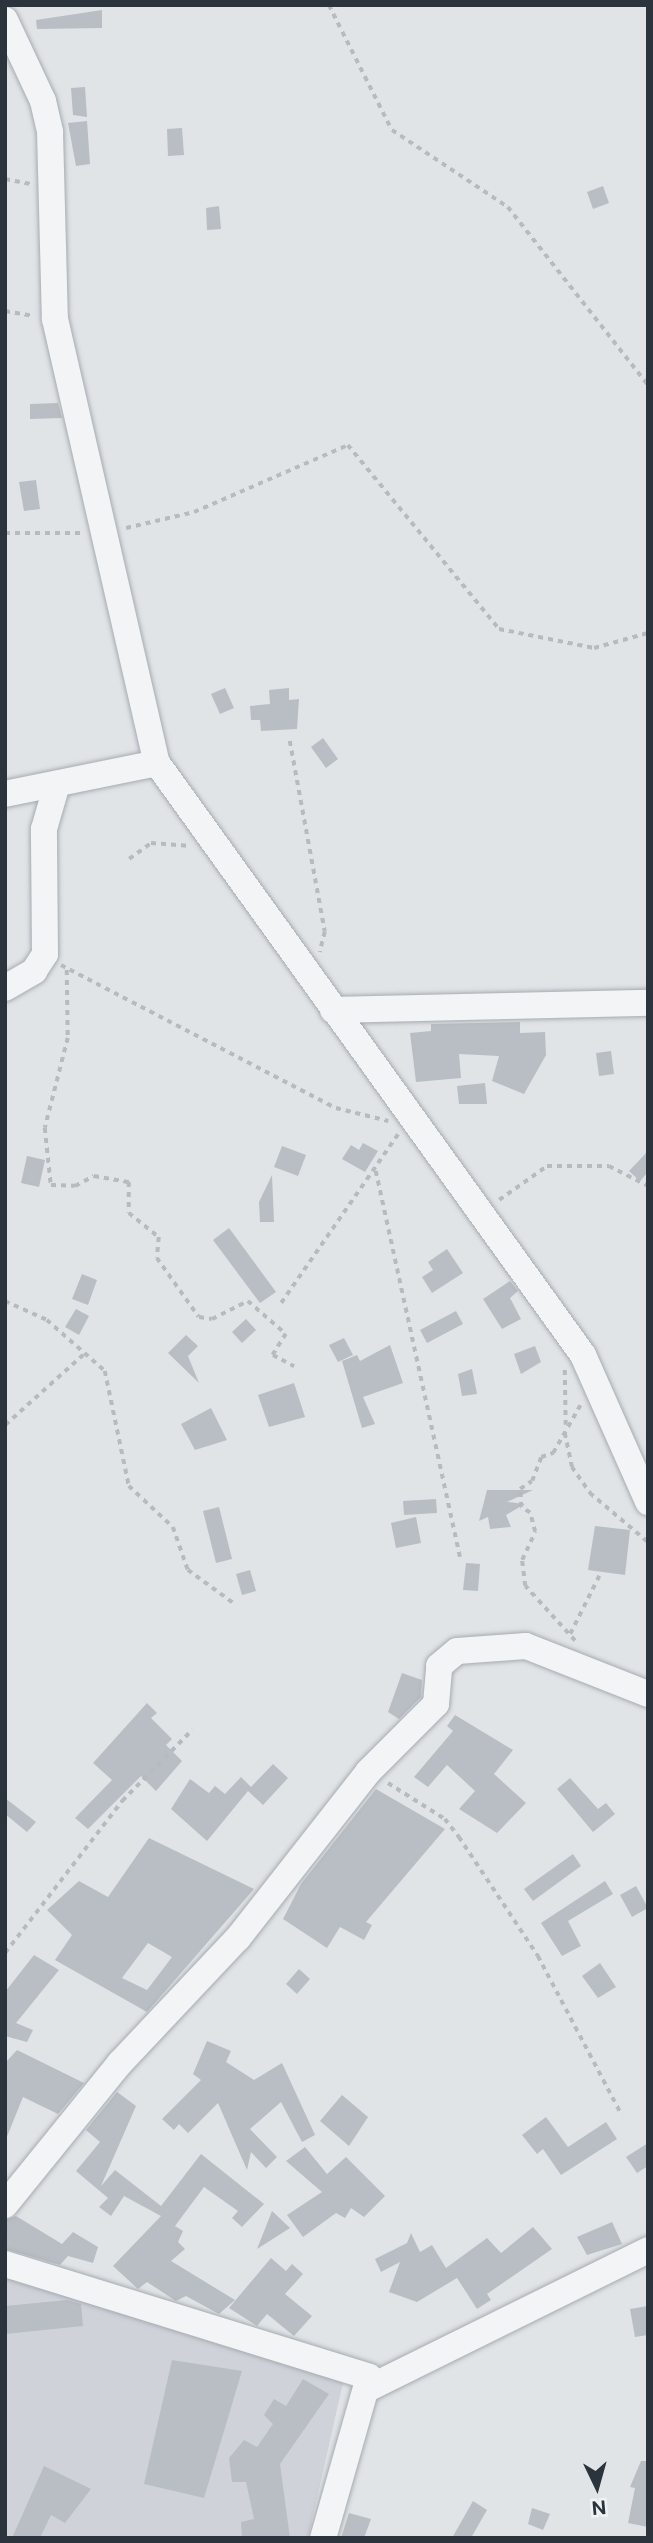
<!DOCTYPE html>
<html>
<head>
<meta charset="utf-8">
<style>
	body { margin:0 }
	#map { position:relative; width:653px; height:2543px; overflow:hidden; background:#e0e4e7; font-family:"Public Sans",sans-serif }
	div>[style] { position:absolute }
	.built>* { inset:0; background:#cfd3d9 }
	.building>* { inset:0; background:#b8bec4 }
	.path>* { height:3.5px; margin-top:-1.75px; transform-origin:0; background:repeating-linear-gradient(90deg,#b7babe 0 5px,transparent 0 10px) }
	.roads { filter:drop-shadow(0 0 2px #a6abb1) drop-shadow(0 0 2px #a6abb1) }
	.minor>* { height:26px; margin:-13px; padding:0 13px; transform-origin:13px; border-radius:13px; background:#f3f4f6 }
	span { translate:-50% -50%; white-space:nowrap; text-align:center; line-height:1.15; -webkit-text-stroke:5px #f0f3f5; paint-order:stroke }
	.frame { position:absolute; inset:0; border:7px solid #2b333d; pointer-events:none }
	.north { position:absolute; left:562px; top:2452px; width:70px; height:70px; -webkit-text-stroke:5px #f0f3f5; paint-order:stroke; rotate:175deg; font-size:19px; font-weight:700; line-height:28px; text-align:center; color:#2b333d }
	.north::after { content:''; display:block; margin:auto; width:24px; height:32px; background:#2b333d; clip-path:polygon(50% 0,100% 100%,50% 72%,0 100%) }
</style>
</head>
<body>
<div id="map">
	<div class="built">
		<div style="clip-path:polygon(5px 2274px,343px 2383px,308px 2538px,5px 2538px)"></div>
	</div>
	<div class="building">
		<div style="clip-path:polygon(102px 10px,102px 28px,37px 29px,36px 20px)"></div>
		<div style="clip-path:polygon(85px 87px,87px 117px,73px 115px,71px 88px)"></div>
		<div style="clip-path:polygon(87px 121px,90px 164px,76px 166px,68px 123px)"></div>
		<div style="clip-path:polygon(182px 128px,184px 155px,168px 156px,167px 129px)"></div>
		<div style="clip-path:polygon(603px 186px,609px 203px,593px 209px,587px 192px)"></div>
		<div style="clip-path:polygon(219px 206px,221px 229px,207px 230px,206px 208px)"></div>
		<div style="clip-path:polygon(58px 403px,62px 418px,30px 419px,30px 404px)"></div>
		<div style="clip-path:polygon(36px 480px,40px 509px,24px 511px,19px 482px)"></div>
		<div style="clip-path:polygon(225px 688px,234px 708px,220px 714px,211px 694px)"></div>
		<div style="clip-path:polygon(289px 688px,289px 700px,299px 699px,297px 729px,261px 731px,260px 720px,251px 720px,250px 706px,270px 704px,269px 690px)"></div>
		<div style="clip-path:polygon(323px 738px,338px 759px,326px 768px,311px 747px)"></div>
		<div style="clip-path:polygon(520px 1022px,520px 1033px,545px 1032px,546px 1055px,524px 1094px,492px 1081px,499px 1056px,459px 1054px,461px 1078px,416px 1082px,410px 1033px,431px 1031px,431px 1024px)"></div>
		<div style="clip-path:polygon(611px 1051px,614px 1074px,599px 1076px,596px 1053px)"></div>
		<div style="clip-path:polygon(485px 1083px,487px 1104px,459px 1104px,457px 1086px)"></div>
		<div style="clip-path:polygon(363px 1143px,378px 1151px,365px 1172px,342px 1159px,351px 1145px,359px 1150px)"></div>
		<div style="clip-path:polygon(282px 1146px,306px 1155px,298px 1176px,274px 1167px)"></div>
		<div style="clip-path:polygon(648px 1151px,648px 1172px,640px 1181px,629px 1171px)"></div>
		<div style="clip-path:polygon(27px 1156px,45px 1160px,39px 1187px,21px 1183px)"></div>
		<div style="clip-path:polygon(272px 1175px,274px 1222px,260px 1222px,259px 1202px)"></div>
		<div style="clip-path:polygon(229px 1228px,276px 1292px,260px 1303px,213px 1240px)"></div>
		<div style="clip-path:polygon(447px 1249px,463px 1273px,432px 1293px,422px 1277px,433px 1270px,428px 1262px)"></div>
		<div style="clip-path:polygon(82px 1274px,97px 1280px,88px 1305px,72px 1299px)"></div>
		<div style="clip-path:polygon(510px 1281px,518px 1291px,510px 1298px,521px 1319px,502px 1329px,483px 1299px)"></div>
		<div style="clip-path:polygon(76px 1309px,89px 1316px,79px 1335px,65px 1327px)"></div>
		<div style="clip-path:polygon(456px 1311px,463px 1324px,427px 1343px,420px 1330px)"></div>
		<div style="clip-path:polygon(246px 1319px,256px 1330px,242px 1343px,232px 1332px)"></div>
		<div style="clip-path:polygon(186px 1335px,198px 1346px,188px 1356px,199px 1383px,168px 1353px)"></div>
		<div style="clip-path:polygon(344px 1338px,353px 1355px,338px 1362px,329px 1345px)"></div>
		<div style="clip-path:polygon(390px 1345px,403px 1383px,363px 1397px,375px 1424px,362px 1428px,342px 1361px,357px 1355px,360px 1361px)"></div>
		<div style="clip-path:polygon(535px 1346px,541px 1362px,521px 1374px,514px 1354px)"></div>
		<div style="clip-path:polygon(472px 1369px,477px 1394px,462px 1396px,458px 1374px)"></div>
		<div style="clip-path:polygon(294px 1383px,305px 1417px,269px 1427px,258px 1395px)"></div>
		<div style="clip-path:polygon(211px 1408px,227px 1440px,195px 1450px,181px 1424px)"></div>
		<div style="clip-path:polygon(487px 1490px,533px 1490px,507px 1502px,525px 1504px,506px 1515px,511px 1527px,490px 1529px,488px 1517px,479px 1521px)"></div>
		<div style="clip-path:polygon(436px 1499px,437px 1513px,404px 1515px,403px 1501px)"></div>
		<div style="clip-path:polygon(219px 1507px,232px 1559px,216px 1563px,203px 1511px)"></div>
		<div style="clip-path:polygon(416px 1517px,421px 1543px,396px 1548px,391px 1523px)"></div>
		<div style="clip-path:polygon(595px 1526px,630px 1530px,625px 1575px,588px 1570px)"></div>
		<div style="clip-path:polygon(466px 1563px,480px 1564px,478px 1591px,463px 1590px)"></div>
		<div style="clip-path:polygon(250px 1570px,256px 1591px,242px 1595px,236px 1574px)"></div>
		<div style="clip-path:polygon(402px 1673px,422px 1680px,421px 1697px,399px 1719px,388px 1712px)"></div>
		<div style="clip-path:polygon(147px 1703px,157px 1713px,151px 1718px,172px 1739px,166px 1745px,182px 1761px,156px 1791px,141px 1776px,88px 1829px,75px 1818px,112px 1780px,93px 1763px)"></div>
		<div style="clip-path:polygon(455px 1715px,513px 1750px,494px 1774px,526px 1803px,497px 1833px,459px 1809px,475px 1791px,447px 1765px,428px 1787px,414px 1777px,453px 1731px,447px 1726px)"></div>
		<div style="clip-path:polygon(273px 1764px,288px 1778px,263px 1805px,248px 1791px,207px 1841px,171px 1809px,190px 1779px,209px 1793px,215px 1786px,225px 1794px,241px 1777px,251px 1787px)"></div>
		<div style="clip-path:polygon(570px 1778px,598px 1809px,606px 1803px,615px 1814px,593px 1832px,557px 1789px)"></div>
		<div style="clip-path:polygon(376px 1789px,445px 1829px,366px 1922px,372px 1925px,364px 1940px,340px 1927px,327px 1948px,283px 1919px,301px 1884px)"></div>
		<div style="clip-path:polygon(5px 1798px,36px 1822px,27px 1832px,5px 1814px)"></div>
		<div style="clip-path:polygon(evenodd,149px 1838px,254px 1889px,147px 2012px,55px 1960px,72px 1935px,47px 1910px,79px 1881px,108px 1897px,149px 1838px,148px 1943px,172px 1957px,147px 1990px,122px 1978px,148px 1943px)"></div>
		<div style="clip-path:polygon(573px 1854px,581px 1866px,533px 1901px,524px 1889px)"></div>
		<div style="clip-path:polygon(605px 1881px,613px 1894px,568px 1921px,581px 1946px,562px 1956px,541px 1923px)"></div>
		<div style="clip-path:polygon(636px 1886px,648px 1908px,632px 1917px,620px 1895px)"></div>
		<div style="clip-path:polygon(34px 1955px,59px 1970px,16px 2023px,33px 2030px,27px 2042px,5px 2036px,5px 1992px)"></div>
		<div style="clip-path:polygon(600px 1963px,616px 1987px,598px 1998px,582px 1976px)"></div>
		<div style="clip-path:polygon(299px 1969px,310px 1979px,297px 1994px,286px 1984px)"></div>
		<div style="clip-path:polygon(207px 2041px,231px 2051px,226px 2062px,254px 2080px,282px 2063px,315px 2135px,302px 2142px,281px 2102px,250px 2129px,277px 2157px,266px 2168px,251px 2152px,247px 2170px,218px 2103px,188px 2133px,179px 2124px,174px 2130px,162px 2119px,201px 2080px,193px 2074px)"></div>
		<div style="clip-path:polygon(17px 2050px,84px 2083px,58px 2114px,23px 2097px,6px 2139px,5px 2063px)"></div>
		<div style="clip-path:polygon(117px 2092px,136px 2106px,101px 2186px,115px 2170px,161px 2206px,201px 2154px,264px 2204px,242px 2227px,232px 2218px,238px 2211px,204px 2187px,175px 2226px,183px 2231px,178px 2242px,185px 2249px,171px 2261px,235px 2300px,219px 2314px,186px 2296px,176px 2301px,147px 2282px,138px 2289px,113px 2266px,161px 2216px,124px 2196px,111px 2216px,99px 2207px,108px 2198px,76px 2171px,100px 2142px,86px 2130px)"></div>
		<div style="clip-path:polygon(342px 2095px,368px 2117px,349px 2146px,320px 2121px)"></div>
		<div style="clip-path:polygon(546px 2117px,568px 2147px,606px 2122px,617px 2139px,561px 2175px,543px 2149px,537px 2154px,522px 2135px)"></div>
		<div style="clip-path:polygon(648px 2143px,648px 2166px,637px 2173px,626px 2157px)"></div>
		<div style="clip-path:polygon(305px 2147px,327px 2174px,346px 2157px,385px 2196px,364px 2217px,351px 2208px,345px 2218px,336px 2213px,303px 2237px,287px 2215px,322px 2192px,286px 2161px)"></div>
		<div style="clip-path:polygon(272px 2211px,290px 2228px,257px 2249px)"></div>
		<div style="clip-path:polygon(16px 2216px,62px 2244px,73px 2232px,98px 2247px,93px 2263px,68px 2256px,60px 2265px,5px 2249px,5px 2220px)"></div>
		<div style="clip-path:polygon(612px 2222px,622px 2244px,587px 2255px,577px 2237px)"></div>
		<div style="clip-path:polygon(533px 2227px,552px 2249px,487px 2294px,491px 2300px,477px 2309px,457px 2278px,417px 2302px,389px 2292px,400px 2262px,381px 2272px,375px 2259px,407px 2243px,411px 2233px,420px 2252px,432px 2245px,446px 2268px,487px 2238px,501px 2253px)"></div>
		<div style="clip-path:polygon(271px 2258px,286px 2271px,292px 2264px,303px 2274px,285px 2294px,312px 2316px,294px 2336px,267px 2314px,257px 2326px,229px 2308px)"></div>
		<div style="clip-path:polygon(67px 2300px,81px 2304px,83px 2326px,5px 2334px,5px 2306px)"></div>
		<div style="clip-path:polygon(648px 2306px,648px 2335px,635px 2337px,630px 2309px)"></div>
		<div style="clip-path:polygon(172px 2360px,242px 2371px,204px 2498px,144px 2484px)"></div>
		<div style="clip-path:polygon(303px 2379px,329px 2394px,280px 2464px,290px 2538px,242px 2537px,241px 2522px,254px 2519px,246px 2482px,232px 2482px,229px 2458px,244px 2440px,257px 2447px,273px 2424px,264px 2415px,274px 2399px,286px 2406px)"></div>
		<div style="clip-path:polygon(641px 2461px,648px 2461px,648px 2527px,628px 2523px,635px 2488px,630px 2487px)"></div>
		<div style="clip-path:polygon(44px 2466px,91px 2489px,65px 2523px,51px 2515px,40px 2538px,12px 2538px)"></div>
		<div style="clip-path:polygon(473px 2501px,487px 2510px,471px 2538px,452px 2538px)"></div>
		<div style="clip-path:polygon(532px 2508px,550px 2514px,543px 2530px,528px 2524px)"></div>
		<div style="clip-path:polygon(349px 2513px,371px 2519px,364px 2538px,341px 2538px)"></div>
	</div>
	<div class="path">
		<div style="left:329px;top:5px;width:140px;rotate:63.3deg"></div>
		<div style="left:392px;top:130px;width:139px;rotate:33.6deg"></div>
		<div style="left:508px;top:207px;width:226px;rotate:51.8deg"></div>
		<div style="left:5px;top:179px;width:26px;rotate:11deg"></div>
		<div style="left:5px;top:311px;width:29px;rotate:10deg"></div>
		<div style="left:126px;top:528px;width:70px;rotate:-13.2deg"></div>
		<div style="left:194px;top:512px;width:168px;rotate:-23.5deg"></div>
		<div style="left:348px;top:445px;width:238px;rotate:50.6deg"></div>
		<div style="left:499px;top:629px;width:97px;rotate:11.3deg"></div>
		<div style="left:594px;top:648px;width:56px;rotate:-15.5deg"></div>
		<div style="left:5px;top:533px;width:79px"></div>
		<div style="left:290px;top:741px;width:194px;rotate:79.6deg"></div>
		<div style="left:325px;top:932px;width:21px;rotate:104deg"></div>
		<div style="left:129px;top:859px;width:27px;rotate:-36deg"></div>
		<div style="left:151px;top:843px;width:40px;rotate:4.3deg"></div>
		<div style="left:61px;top:965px;width:310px;rotate:27.5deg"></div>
		<div style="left:336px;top:1108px;width:54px;rotate:14deg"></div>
		<div style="left:67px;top:970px;width:68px;rotate:89.2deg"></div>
		<div style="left:68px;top:1038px;width:93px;rotate:104.3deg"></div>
		<div style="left:45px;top:1128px;width:57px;rotate:84deg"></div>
		<div style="left:51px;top:1185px;width:24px;rotate:2deg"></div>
		<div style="left:75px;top:1186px;width:21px;rotate:-28deg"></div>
		<div style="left:94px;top:1176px;width:36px;rotate:10deg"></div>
		<div style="left:129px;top:1182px;width:31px;rotate:90deg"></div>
		<div style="left:129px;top:1213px;width:38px;rotate:39deg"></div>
		<div style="left:159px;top:1237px;width:21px;rotate:95deg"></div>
		<div style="left:157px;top:1258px;width:72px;rotate:54.6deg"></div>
		<div style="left:199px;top:1317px;width:13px;rotate:9deg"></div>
		<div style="left:212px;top:1319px;width:40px;rotate:-26.6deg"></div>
		<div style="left:248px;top:1301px;width:50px;rotate:41deg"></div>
		<div style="left:286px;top:1334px;width:25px;rotate:122deg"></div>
		<div style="left:273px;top:1355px;width:24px;rotate:28deg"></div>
		<div style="left:376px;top:1171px;width:398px;rotate:77.7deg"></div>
		<div style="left:499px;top:1200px;width:59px;rotate:-35.3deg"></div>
		<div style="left:547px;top:1166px;width:62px"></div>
		<div style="left:609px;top:1166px;width:44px;rotate:27.1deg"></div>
		<div style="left:5px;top:1301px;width:46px;rotate:24.3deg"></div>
		<div style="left:47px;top:1320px;width:77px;rotate:41.3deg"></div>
		<div style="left:105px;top:1371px;width:117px;rotate:78.2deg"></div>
		<div style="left:129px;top:1486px;width:60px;rotate:43deg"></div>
		<div style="left:173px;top:1527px;width:46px;rotate:70.8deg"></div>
		<div style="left:188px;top:1570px;width:59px;rotate:36.1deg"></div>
		<div style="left:281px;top:1303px;width:206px;rotate:-55.3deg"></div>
		<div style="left:565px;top:1370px;width:55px;rotate:89deg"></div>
		<div style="left:5px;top:1425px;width:105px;rotate:-41.9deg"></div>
		<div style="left:565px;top:1433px;width:35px;rotate:78deg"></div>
		<div style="left:572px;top:1467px;width:32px;rotate:55deg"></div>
		<div style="left:590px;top:1493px;width:76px;rotate:40.2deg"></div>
		<div style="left:570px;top:1634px;width:65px;rotate:-63.4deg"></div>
		<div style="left:575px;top:1641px;width:74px;rotate:-132.3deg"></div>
		<div style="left:525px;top:1586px;width:26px;rotate:-97deg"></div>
		<div style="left:522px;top:1560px;width:31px;rotate:-65deg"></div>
		<div style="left:535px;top:1532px;width:20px;rotate:-105deg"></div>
		<div style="left:530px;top:1513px;width:11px;rotate:-146deg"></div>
		<div style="left:521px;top:1507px;width:18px;rotate:-93deg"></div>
		<div style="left:520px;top:1489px;width:14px;rotate:-34deg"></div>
		<div style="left:532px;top:1481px;width:26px;rotate:-69deg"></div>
		<div style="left:541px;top:1457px;width:13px;rotate:-18deg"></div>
		<div style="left:553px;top:1453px;width:56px;rotate:-60.3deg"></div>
		<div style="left:388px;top:1783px;width:67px;rotate:32.3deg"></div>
		<div style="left:445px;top:1819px;width:23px;rotate:52deg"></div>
		<div style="left:459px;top:1837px;width:143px;rotate:56.4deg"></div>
		<div style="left:538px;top:1956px;width:180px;rotate:62.2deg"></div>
		<div style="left:5px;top:1953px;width:192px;rotate:-52.4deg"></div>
		<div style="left:122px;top:1801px;width:100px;rotate:-45.4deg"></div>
	</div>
	<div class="roads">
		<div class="minor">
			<div style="left:5px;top:20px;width:89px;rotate:64.9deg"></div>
			<div style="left:43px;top:101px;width:32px;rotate:77deg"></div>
			<div style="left:50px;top:132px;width:187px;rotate:88.5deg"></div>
			<div style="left:55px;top:319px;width:456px;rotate:77.1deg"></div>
			<div style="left:5px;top:794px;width:155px;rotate:-11.5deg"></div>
			<div style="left:157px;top:763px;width:729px;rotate:54.26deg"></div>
			<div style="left:583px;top:1355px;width:161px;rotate:66.1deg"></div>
			<div style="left:5px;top:988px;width:34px;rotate:-30deg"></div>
			<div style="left:34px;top:971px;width:20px;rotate:-57deg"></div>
			<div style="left:45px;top:954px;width:125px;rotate:-90.5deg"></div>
			<div style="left:44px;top:829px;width:47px;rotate:-73.9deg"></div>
			<div style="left:333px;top:1010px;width:315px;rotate:-1.3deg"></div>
			<div style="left:5px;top:2205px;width:183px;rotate:-51deg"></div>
			<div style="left:120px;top:2063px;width:172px;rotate:-46.7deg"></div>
			<div style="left:238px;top:1938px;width:211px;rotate:-51.9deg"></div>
			<div style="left:368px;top:1772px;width:96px;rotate:-45deg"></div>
			<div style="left:436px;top:1704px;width:38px;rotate:-85deg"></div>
			<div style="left:439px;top:1666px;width:23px;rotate:-40deg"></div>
			<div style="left:457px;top:1651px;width:69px;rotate:-4.1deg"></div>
			<div style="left:526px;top:1646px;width:131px;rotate:21.5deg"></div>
			<div style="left:5px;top:2264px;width:381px;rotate:17.2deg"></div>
			<div style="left:369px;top:2377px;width:167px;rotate:105.9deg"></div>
			<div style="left:371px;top:2387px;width:309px;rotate:-26.3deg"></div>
		</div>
	</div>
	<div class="frame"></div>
	<div class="north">N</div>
</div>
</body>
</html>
